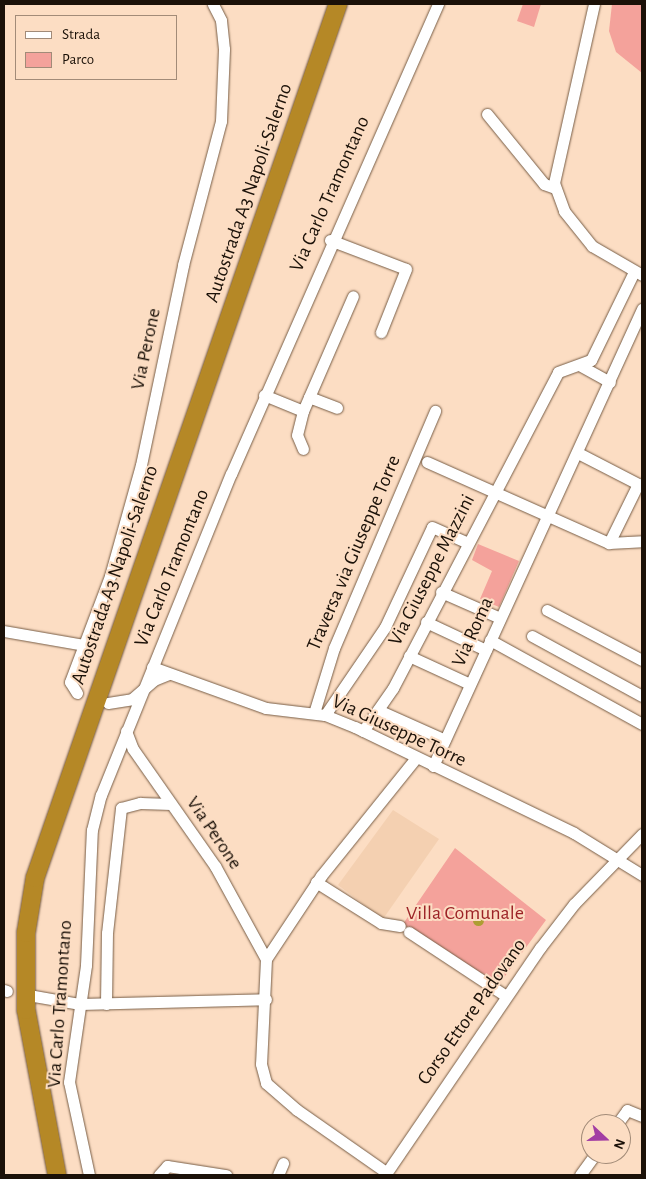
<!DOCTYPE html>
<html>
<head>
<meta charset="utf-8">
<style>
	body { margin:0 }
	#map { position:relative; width:646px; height:1179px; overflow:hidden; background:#fcddc3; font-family:"Alegreya Sans",sans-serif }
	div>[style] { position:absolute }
	.built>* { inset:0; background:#f4d0b1 }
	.green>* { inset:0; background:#f4a29b }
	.water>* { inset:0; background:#ad9e32 }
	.round { border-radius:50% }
	.roads { filter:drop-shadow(0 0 1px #775d46) drop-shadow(0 0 1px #775d46) }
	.minor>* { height:11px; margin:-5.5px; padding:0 5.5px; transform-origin:5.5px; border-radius:5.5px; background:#fff }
	.highway>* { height:18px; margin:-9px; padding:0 9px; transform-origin:9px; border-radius:9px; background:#b58826 }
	span { translate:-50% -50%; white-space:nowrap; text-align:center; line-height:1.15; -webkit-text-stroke:4px #fcddc3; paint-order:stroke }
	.street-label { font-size:20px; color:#1b1108 }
	.park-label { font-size:20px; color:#9c2326 }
	.frame { position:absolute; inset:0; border:5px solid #1b1108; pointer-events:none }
	.legend { position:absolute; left:15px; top:15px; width:162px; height:65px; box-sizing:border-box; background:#fcddc3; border:1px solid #a28b78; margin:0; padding:6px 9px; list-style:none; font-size:15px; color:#1b1108 }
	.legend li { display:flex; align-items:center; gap:10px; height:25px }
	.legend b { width:25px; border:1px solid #a28b78 }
	.north { position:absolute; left:581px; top:1114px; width:50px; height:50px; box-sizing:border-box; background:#fcddc3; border:1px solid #a28b78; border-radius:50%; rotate:111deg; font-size:14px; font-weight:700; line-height:20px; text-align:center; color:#1b1108 }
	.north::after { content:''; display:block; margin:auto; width:18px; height:22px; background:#a23da3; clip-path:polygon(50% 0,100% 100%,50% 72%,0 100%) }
</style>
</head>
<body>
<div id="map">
	<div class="built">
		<div style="clip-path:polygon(393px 810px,439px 839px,383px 919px,338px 885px)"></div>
	</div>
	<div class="green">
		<div style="clip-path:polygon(523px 4px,541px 4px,534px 27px,517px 21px)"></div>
		<div style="clip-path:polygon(612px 4px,642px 4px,642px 73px,616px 52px,609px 31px)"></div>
		<div style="clip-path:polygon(478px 544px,519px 561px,499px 607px,480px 599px,492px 571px,472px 560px)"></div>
		<div style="clip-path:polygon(455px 848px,546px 920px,500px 983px,482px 973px,480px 976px,403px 924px)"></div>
	</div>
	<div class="water">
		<div class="round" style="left:472.5px;top:914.5px;width:11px;height:11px"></div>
	</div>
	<div class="roads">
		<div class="minor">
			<div style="left:594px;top:4px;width:183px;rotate:102.6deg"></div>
			<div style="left:554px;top:183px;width:30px;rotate:70deg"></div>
			<div style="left:564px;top:211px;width:45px;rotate:51.3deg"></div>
			<div style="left:592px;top:246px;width:58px;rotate:30.1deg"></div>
			<div style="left:487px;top:114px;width:90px;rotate:50.8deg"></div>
			<div style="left:544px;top:184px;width:12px;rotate:20deg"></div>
			<div style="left:330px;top:240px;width:81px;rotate:20.9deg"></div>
			<div style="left:406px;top:269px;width:68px;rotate:111.6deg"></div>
			<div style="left:581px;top:366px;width:33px;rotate:29deg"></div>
			<div style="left:264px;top:395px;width:42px;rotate:22.3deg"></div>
			<div style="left:309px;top:397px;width:30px;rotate:21deg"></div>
			<div style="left:303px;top:449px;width:15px;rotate:-113deg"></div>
			<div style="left:297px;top:435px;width:25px;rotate:-76deg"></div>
			<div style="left:303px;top:411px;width:125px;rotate:-66.5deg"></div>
			<div style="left:578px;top:453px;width:68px;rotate:27.3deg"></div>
			<div style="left:638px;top:484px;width:66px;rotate:116.2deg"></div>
			<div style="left:427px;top:462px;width:199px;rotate:24deg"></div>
			<div style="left:609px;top:543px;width:33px;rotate:-3deg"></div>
			<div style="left:441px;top:592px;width:64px;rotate:23.8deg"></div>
			<div style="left:547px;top:610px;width:107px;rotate:27.8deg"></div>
			<div style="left:426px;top:622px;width:66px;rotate:25deg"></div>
			<div style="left:4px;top:631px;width:81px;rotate:9.9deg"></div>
			<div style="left:532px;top:636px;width:125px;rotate:28.6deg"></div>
			<div style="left:490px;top:640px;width:174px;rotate:28.9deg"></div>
			<div style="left:409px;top:656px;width:67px;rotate:24.7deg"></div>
			<div style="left:152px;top:667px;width:121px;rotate:19.8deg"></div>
			<div style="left:266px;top:708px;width:59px;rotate:6.8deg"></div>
			<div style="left:325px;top:715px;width:32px;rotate:22deg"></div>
			<div style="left:355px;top:727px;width:243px;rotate:25.8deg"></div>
			<div style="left:574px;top:833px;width:80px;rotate:31.7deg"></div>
			<div style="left:77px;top:693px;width:13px;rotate:-122deg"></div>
			<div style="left:70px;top:682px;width:113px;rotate:-69.3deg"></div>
			<div style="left:110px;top:576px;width:115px;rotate:-74.4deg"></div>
			<div style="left:141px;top:465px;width:204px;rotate:-78.1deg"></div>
			<div style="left:183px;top:265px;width:149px;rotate:-75.2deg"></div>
			<div style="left:221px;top:121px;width:72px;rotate:-87.6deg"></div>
			<div style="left:224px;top:49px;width:29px;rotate:-96deg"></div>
			<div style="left:221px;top:20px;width:18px;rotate:-117deg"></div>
			<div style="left:108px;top:703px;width:24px;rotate:-9deg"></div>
			<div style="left:132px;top:699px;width:29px;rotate:-41deg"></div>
			<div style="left:154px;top:680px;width:16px;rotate:-22deg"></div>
			<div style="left:378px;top:710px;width:73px;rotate:24.1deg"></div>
			<div style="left:314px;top:713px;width:68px;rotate:-72.9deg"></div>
			<div style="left:334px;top:648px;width:258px;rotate:-66.9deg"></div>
			<div style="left:325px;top:715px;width:107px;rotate:-55.7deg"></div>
			<div style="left:385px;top:627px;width:110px;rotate:-64.8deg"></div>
			<div style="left:432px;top:527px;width:37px;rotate:24deg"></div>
			<div style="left:126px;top:731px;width:19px;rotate:69deg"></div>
			<div style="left:133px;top:749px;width:143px;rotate:55deg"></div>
			<div style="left:215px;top:866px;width:106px;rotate:61.3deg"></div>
			<div style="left:363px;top:731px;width:52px;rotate:-55.1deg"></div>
			<div style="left:393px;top:688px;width:356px;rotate:-62.4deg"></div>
			<div style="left:558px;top:372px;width:35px;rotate:-20deg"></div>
			<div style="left:591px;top:360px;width:98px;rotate:-64deg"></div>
			<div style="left:433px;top:766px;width:503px;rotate:-65.42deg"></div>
			<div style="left:316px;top:882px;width:77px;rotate:32.2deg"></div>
			<div style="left:381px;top:923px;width:19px;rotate:9deg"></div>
			<div style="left:409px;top:932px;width:116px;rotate:33.4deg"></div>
			<div style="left:266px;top:959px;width:105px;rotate:92.7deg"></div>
			<div style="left:261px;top:1064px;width:20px;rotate:75deg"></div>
			<div style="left:266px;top:1083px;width:41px;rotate:41.1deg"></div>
			<div style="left:297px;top:1110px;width:108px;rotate:34.9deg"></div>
			<div style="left:266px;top:959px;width:100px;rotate:-56.5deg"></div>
			<div style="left:321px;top:876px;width:151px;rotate:-51.2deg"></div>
			<div style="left:4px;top:990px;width:3px;rotate:18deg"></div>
			<div style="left:34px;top:996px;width:47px;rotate:9.9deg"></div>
			<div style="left:80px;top:1004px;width:186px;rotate:-1.5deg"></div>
			<div style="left:106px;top:1004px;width:71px;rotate:-89.2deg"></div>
			<div style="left:107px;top:933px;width:126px;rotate:-83.6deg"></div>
			<div style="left:121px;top:808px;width:20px;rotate:-15deg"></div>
			<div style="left:140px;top:803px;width:31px;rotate:2deg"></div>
			<div style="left:617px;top:1124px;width:17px;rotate:-54deg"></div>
			<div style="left:627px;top:1110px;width:16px;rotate:22deg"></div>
			<div style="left:89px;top:1175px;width:95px;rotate:-102.1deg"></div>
			<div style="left:69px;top:1082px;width:118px;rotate:-81.7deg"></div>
			<div style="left:86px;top:965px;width:135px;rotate:-87.5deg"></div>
			<div style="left:92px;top:830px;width:36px;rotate:-76deg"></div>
			<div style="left:101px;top:795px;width:346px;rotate:-68deg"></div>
			<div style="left:231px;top:474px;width:514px;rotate:-66.23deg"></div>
			<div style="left:159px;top:1175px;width:12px;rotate:-48deg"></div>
			<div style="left:167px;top:1166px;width:60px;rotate:8.7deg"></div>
			<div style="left:278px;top:1175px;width:13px;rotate:-67deg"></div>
			<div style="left:385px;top:1175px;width:275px;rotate:-55.7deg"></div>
			<div style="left:540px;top:948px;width:56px;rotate:-52.3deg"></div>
			<div style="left:574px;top:904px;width:98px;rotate:-45.8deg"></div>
			<div style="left:580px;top:1175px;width:26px;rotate:-54deg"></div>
		</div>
		<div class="highway">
			<div style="left:57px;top:1175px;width:168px;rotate:-100.6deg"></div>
			<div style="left:26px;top:1010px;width:77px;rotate:-90deg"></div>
			<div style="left:26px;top:933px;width:56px;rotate:-80.7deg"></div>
			<div style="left:35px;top:878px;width:925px;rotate:-70.88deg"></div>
		</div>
	</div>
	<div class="street-label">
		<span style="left:249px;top:193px;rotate:-71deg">Autostrada A3 Napoli-Salerno</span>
		<span style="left:330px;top:194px;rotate:-66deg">Via Carlo Tramontano</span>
		<span style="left:146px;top:349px;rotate:-78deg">Via Perone</span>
		<span style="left:354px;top:553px;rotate:-67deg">Traversa via Giuseppe Torre</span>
		<span style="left:172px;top:568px;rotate:-68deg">Via Carlo Tramontano</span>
		<span style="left:432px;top:570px;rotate:-63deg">Via Giuseppe Mazzini</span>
		<span style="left:115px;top:575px;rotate:-71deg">Autostrada A3 Napoli-Salerno</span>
		<span style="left:473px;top:632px;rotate:-66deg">Via Roma</span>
		<span style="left:399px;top:731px;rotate:25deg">Via Giuseppe Torre</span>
		<span style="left:214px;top:833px;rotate:56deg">Via Perone</span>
		<span style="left:60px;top:1004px;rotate:-86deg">Via Carlo Tramontano</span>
		<span style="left:472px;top:1012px;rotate:-55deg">Corso Ettore Padovano</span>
	</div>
	<div class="park-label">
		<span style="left:465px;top:913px">Villa Comunale</span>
	</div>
	<div class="frame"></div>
	<ul class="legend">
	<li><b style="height:6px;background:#fff"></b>Strada</li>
	<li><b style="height:14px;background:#f4a29b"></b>Parco</li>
	</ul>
	<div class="north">N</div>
</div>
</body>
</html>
